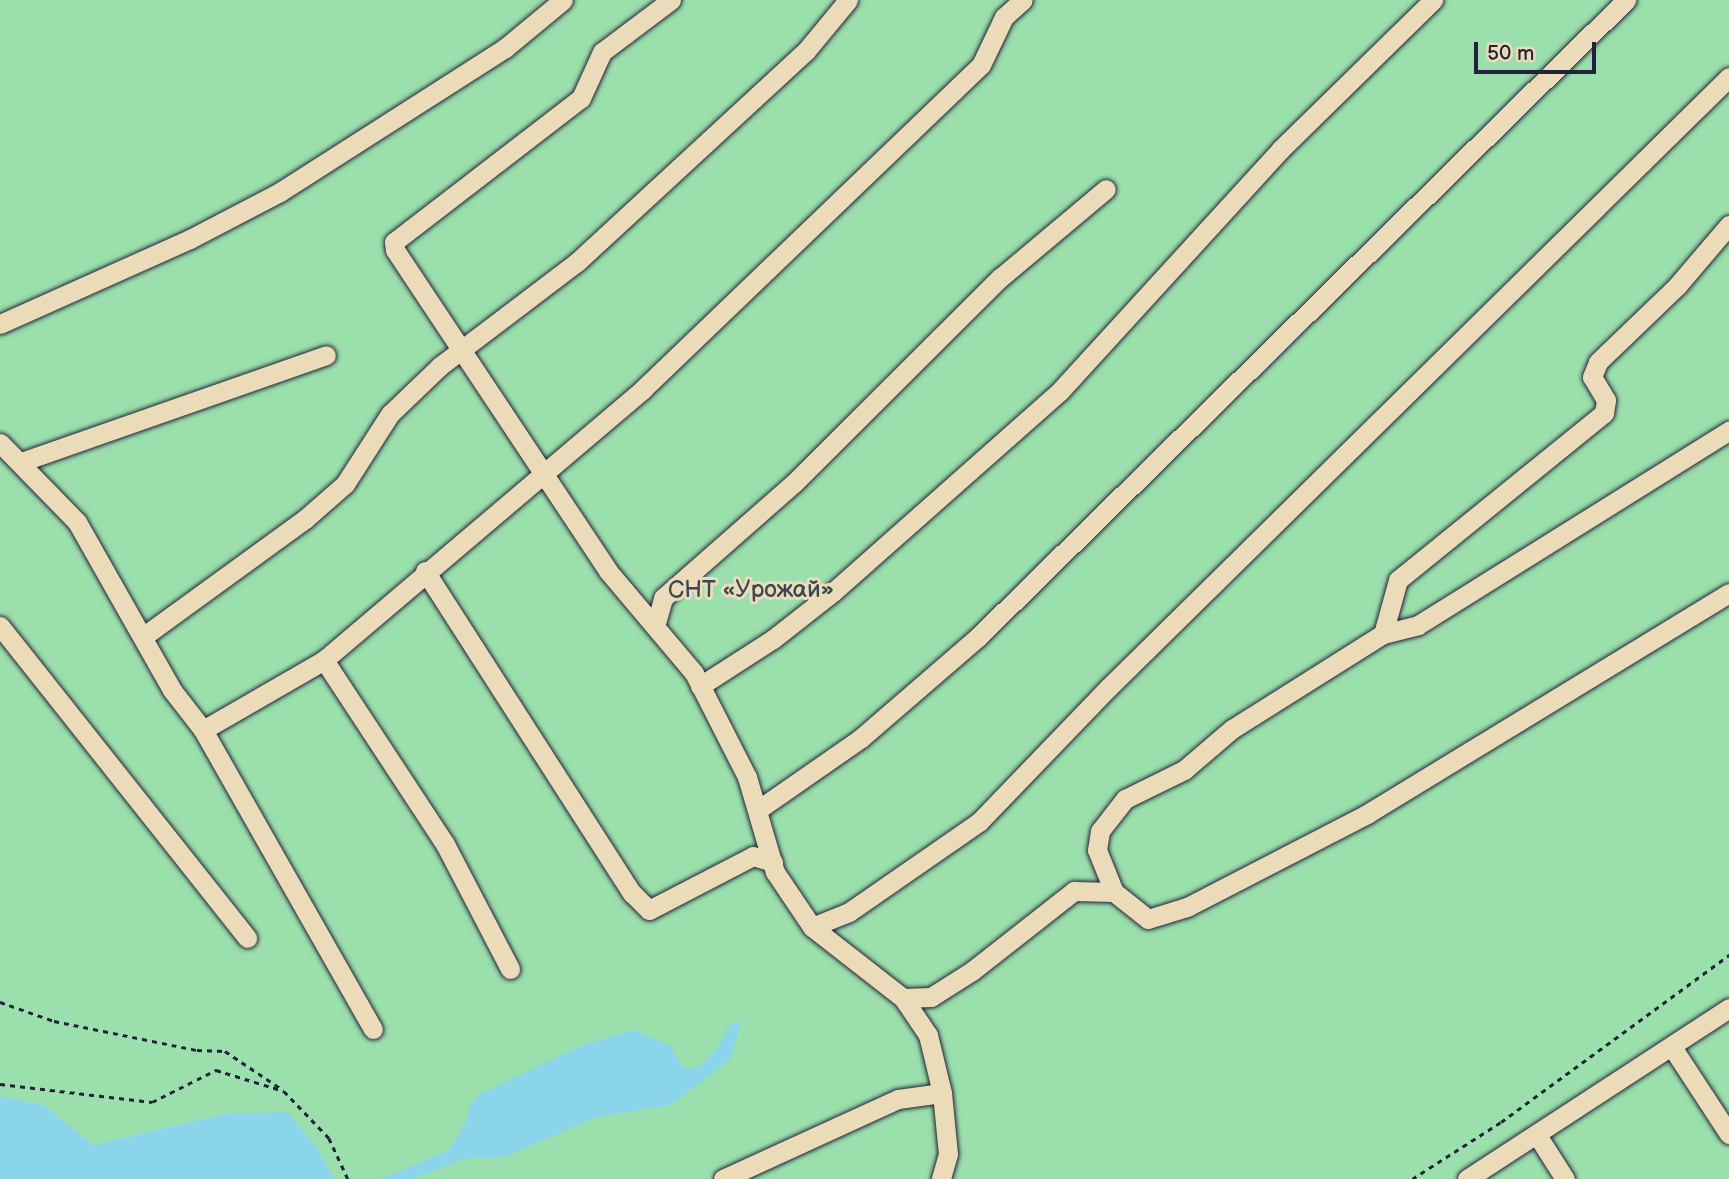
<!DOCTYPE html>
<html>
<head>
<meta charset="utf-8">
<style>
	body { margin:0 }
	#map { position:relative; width:1729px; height:1179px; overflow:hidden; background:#efd1b8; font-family:"Balsamiq Sans",sans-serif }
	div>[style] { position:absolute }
	.green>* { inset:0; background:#9adfac }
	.water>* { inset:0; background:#8bd5eb }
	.path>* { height:2.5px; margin-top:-1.25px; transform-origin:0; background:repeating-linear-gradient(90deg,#22223b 0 5px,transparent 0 10px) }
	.roads { filter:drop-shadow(0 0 2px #22223b) drop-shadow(0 0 2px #22223b) }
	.minor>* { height:19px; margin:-9.5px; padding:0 9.5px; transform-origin:9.5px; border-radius:9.5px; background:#ecdbb8 }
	span { translate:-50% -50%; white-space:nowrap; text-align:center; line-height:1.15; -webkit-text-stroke:6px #ecdbb8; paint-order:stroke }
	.park-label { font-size:24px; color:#3a4852 }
	.scale { position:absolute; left:1474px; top:42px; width:122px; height:32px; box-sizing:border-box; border:4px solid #22223b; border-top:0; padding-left:9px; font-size:21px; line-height:24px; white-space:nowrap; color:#22223b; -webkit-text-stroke:5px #ecdbb8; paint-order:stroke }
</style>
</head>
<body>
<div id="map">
	<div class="green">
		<div style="clip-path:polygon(0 0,1729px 0,1729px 1179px,334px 1179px,318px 1148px,224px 1114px,93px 1145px,44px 1105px,0 1096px)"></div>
	</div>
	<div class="water">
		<div style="clip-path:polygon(741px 1021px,731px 1059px,671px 1105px,594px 1118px,503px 1158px,468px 1158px,411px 1179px,381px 1179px,449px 1150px,465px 1124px,471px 1103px,482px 1093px,583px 1045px,634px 1030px,670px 1046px,685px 1069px,698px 1067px,716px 1050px,730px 1025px)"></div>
		<div style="clip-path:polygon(0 1096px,44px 1105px,93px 1145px,224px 1114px,287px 1112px,318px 1148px,334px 1179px,0 1179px)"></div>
	</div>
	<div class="path">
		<div style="left:0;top:1002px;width:57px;rotate:19.4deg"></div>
		<div style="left:54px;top:1021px;width:146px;rotate:11.5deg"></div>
		<div style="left:197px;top:1050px;width:28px;rotate:2deg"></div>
		<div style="left:225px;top:1051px;width:66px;rotate:33.9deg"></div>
		<div style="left:0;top:1084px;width:153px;rotate:6.8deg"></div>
		<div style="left:152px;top:1102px;width:72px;rotate:-26.6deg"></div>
		<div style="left:216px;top:1070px;width:71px;rotate:17.2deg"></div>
		<div style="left:284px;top:1091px;width:65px;rotate:46.2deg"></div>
		<div style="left:329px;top:1138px;width:45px;rotate:65.1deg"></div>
		<div style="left:1412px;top:1179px;width:106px;rotate:-32.6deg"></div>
		<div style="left:1501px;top:1122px;width:283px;rotate:-36.2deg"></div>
	</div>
	<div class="roads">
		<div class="minor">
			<div style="left:671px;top:0;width:86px;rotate:143deg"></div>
			<div style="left:602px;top:52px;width:51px;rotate:114.5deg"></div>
			<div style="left:581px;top:98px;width:236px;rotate:142.4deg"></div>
			<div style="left:394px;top:242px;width:8px;rotate:83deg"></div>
			<div style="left:395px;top:250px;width:385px;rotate:56.4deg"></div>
			<div style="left:608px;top:571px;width:133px;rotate:49.9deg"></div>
			<div style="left:694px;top:673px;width:117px;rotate:63deg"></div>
			<div style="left:747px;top:777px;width:99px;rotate:73.6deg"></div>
			<div style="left:775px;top:872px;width:66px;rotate:56.1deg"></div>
			<div style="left:812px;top:927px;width:115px;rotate:38deg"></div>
			<div style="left:903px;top:998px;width:45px;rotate:56deg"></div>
			<div style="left:928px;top:1035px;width:60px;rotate:76.4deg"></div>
			<div style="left:942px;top:1093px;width:61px;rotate:84.4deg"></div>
			<div style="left:948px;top:1154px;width:26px;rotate:106deg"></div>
			<div style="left:0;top:324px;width:208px;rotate:-24.1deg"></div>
			<div style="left:190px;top:239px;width:102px;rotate:-27.6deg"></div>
			<div style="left:280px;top:192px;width:267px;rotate:-32.6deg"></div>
			<div style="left:505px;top:48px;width:75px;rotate:-39.6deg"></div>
			<div style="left:0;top:443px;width:110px;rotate:45.7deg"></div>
			<div style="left:77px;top:522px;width:193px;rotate:60.5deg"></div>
			<div style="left:172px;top:690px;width:51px;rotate:52.2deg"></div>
			<div style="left:203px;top:730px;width:344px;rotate:60.4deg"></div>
			<div style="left:21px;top:462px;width:323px;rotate:-19.3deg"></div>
			<div style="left:425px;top:571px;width:383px;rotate:57.3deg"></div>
			<div style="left:632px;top:893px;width:24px;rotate:45deg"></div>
			<div style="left:649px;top:910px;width:117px;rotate:-27.4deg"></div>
			<div style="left:753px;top:856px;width:21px;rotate:17deg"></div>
			<div style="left:656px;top:623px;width:26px;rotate:-74deg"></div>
			<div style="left:663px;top:598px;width:174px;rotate:-41.3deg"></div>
			<div style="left:794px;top:483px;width:291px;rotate:-44.9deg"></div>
			<div style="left:1000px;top:278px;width:138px;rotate:-40deg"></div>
			<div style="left:0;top:626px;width:398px;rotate:51.6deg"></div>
			<div style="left:1383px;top:634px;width:36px;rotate:-14deg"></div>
			<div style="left:1418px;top:625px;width:367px;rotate:-32deg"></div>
			<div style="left:144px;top:636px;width:199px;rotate:-36deg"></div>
			<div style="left:305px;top:519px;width:53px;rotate:-41.2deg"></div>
			<div style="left:345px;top:484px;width:83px;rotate:-57.3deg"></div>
			<div style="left:390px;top:414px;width:69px;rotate:-43.8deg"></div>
			<div style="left:440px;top:366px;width:172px;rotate:-37.2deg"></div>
			<div style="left:577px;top:262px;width:311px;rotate:-42.7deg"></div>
			<div style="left:806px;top:51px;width:66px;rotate:-50.5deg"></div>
			<div style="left:324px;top:660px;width:220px;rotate:56.7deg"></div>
			<div style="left:445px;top:844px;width:141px;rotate:62.5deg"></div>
			<div style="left:700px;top:686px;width:87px;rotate:-32.8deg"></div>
			<div style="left:773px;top:639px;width:76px;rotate:-38.1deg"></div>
			<div style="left:833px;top:592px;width:303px;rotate:-41.5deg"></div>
			<div style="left:1060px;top:391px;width:328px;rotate:-47.6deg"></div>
			<div style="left:1281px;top:149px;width:213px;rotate:-44.4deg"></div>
			<div style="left:203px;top:730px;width:140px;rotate:-30deg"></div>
			<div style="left:324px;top:660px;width:419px;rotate:-40.3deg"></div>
			<div style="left:643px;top:389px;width:468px;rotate:-43.8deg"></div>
			<div style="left:981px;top:65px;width:53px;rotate:-64.4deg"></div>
			<div style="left:1004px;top:17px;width:25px;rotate:-42deg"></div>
			<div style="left:759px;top:809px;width:124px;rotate:-34.8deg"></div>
			<div style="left:861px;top:738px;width:155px;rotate:-40.8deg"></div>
			<div style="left:978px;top:637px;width:909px;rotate:-44.51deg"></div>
			<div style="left:1114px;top:892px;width:45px;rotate:-112deg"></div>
			<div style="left:1097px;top:850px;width:19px;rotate:-81deg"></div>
			<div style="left:1100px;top:831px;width:41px;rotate:-52deg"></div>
			<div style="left:1125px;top:799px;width:66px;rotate:-26.2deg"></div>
			<div style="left:1184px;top:770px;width:63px;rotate:-40.5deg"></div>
			<div style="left:1232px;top:729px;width:178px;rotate:-32.2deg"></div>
			<div style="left:1383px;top:634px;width:56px;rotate:-74.5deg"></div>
			<div style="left:1398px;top:580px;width:265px;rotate:-39deg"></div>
			<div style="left:1604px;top:413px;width:13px;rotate:-81deg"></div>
			<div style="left:1606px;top:400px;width:27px;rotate:-121deg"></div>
			<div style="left:1592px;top:377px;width:16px;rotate:-68deg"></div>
			<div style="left:1598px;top:362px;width:110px;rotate:-43.9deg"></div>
			<div style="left:1677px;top:286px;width:80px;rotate:-49.6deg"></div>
			<div style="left:812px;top:927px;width:40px;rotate:-22deg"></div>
			<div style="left:849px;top:912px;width:158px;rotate:-34.7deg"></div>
			<div style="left:979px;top:822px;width:187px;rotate:-46.1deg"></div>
			<div style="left:1109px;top:687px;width:870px;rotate:-44.53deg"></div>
			<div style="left:903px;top:998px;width:28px;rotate:-2deg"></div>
			<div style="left:931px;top:997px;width:49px;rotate:-32.4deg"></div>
			<div style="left:972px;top:971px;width:130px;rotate:-38.1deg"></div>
			<div style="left:1074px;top:891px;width:40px;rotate:1.4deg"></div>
			<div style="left:1114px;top:892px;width:43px;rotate:38.5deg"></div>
			<div style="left:1148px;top:919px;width:41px;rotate:-17.1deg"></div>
			<div style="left:1187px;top:907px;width:203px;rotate:-27.3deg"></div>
			<div style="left:1367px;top:814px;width:424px;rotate:-31.4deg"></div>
			<div style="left:1672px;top:1047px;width:104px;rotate:56.8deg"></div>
			<div style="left:1537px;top:1135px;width:52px;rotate:57.5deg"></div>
			<div style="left:723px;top:1179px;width:192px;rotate:-24.6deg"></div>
			<div style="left:898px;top:1099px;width:44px;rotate:-7.8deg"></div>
			<div style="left:1467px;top:1179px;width:313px;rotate:-33.1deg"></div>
		</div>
	</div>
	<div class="park-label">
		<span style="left:751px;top:590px">СНТ «Урожай»</span>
	</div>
	<div class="scale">50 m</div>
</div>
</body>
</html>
